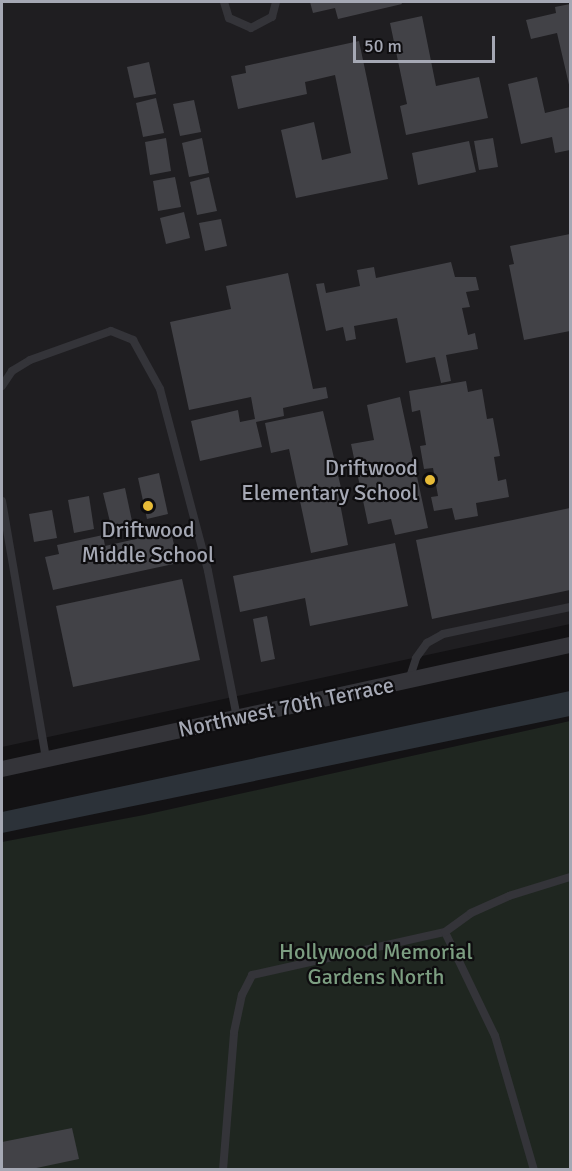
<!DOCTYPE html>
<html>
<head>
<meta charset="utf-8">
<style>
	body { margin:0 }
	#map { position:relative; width:572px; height:1171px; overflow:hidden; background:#131214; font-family:Signika,sans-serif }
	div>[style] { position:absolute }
	.built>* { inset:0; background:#1f1e21 }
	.green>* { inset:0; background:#1f2620 }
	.water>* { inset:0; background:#2c3239 }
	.building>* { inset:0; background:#424247 }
	.service>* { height:8px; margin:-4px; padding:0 4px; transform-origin:4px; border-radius:4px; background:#343439 }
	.minor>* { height:16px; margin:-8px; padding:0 8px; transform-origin:8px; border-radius:8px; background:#343439 }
	.dots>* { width:16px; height:16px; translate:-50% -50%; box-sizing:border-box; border:3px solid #0e0d0f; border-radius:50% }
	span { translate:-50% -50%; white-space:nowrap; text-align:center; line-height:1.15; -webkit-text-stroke:4.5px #0e0d0f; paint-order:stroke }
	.poi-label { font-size:22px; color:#a5a8b4 }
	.right { translate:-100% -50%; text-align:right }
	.street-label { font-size:22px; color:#a5a8b4 }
	.park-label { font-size:22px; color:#7c9e81 }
	.frame { position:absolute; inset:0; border:3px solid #a5a8b4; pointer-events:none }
	.scale { position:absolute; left:353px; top:36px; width:142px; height:27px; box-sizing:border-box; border:3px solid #a5a8b4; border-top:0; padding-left:8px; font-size:18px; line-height:21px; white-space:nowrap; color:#a5a8b4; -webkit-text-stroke:4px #0e0d0f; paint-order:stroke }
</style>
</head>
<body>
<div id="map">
	<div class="built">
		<div style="clip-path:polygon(2px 2px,570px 2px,570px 624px,2px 747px)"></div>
	</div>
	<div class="green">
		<div style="clip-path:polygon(570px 721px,570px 1169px,2px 1170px,2px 842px,144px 815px)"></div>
	</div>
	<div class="water">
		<div style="clip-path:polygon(570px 691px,570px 716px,2px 833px,2px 812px)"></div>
	</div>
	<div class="building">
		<div style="clip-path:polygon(310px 2px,401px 2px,402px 4px,338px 19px,335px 8px,313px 13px)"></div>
		<div style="clip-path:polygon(570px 4px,570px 89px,557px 33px,531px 39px,526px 20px,556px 13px,555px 7px)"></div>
		<div style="clip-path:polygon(422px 16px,436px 86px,479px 77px,488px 118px,406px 135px,400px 106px,407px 104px,390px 23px)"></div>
		<div style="clip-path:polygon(359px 41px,388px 179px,296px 198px,281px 130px,314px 122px,322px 160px,351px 153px,335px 75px,305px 82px,307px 94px,238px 109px,231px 76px,246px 73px,245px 66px)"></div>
		<div style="clip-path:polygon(149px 62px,156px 94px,134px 98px,127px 67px)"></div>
		<div style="clip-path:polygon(537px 77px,545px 113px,570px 107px,570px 150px,555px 153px,552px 137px,521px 144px,508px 84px)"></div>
		<div style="clip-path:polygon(156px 98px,164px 133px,143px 137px,136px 103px)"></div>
		<div style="clip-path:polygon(194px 100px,201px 132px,180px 136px,173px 104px)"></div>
		<div style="clip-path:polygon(166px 138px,171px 171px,150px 175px,145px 142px)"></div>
		<div style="clip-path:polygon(202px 138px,209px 173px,189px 177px,182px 143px)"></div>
		<div style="clip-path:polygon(493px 138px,498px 167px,479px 170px,474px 141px)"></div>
		<div style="clip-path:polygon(469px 141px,476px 172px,418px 185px,412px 153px)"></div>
		<div style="clip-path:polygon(175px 177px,181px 207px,158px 211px,153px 181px)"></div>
		<div style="clip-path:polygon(209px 177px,217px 211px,197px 215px,190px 182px)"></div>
		<div style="clip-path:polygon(184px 212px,190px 238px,166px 244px,160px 218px)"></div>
		<div style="clip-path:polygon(221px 219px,227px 246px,205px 251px,199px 223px)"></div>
		<div style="clip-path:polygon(570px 234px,570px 331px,524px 340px,509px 265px,514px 264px,510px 246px)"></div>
		<div style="clip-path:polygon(451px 262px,455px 277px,476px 277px,479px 290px,466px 292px,470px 307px,462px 308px,468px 335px,475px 333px,478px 349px,446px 355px,451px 381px,441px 383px,435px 357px,406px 363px,397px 318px,354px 326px,356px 339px,346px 341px,343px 327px,326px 331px,316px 284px,324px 283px,326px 293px,360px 286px,357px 270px,374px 267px,376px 278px)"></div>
		<div style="clip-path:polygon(288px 273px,313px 389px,326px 387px,328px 398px,283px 408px,284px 416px,256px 422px,262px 447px,200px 461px,191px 421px,238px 410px,240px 422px,255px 419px,251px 397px,189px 410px,170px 322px,231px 309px,226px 286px)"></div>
		<div style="clip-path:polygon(466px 381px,468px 392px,482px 389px,487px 419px,493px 418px,500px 456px,494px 457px,498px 481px,506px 479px,509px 497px,476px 503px,478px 516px,455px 520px,452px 508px,434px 511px,431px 497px,438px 496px,433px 468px,424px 469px,420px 446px,426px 445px,420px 410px,412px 412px,409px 391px)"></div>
		<div style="clip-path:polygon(400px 397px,428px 528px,395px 535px,391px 519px,368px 524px,351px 444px,374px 440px,367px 405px)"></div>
		<div style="clip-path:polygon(323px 411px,342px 492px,338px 493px,348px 545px,311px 553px,289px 449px,271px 453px,265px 423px)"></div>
		<div style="clip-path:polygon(159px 473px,168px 514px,147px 519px,138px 478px)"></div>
		<div style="clip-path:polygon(125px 488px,132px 521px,111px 526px,103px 493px)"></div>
		<div style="clip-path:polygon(89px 496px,94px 529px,74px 533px,68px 500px)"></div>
		<div style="clip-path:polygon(570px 508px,570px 590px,432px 619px,416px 540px)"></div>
		<div style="clip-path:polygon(52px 510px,57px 538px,34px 542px,29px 514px)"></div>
		<div style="clip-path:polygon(171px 531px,178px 563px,53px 590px,45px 557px,59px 554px,57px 545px,103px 535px,105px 546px)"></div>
		<div style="clip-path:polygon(395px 543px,408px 606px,310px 626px,305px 598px,240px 612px,233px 576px)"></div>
		<div style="clip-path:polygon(182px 579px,200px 660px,73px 687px,56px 606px)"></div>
		<div style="clip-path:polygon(267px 616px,275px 659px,261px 662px,253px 619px)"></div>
		<div style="clip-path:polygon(72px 1128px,79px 1159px,27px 1170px,2px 1170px,2px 1142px)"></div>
	</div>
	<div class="service">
		<div style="left:224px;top:2px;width:17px;rotate:73deg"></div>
		<div style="left:229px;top:18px;width:24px;rotate:24deg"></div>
		<div style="left:251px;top:28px;width:24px;rotate:-28deg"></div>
		<div style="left:272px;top:17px;width:16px;rotate:-75deg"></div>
		<div style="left:2px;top:386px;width:18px;rotate:-56deg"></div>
		<div style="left:12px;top:371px;width:21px;rotate:-31deg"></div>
		<div style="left:30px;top:360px;width:86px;rotate:-19.7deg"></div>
		<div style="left:111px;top:331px;width:24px;rotate:22deg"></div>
		<div style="left:133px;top:340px;width:56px;rotate:61.1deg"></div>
		<div style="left:160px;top:389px;width:188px;rotate:75.2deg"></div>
		<div style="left:208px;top:571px;width:150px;rotate:78.8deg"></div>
		<div style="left:2px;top:501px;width:262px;rotate:80.3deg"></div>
		<div style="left:409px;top:680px;width:23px;rotate:-72deg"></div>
		<div style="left:416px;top:658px;width:19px;rotate:-54deg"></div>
		<div style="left:427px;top:643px;width:18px;rotate:-29deg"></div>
		<div style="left:443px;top:634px;width:130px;rotate:-12deg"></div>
		<div style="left:223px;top:1170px;width:138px;rotate:-85.4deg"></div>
		<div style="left:234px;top:1032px;width:38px;rotate:-78deg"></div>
		<div style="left:242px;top:995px;width:22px;rotate:-63deg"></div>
		<div style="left:252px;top:975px;width:198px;rotate:-12.6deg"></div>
		<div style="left:534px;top:1170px;width:140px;rotate:-106.2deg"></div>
		<div style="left:495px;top:1036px;width:115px;rotate:-115.7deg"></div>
		<div style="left:445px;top:932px;width:32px;rotate:-36deg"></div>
		<div style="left:471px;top:913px;width:42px;rotate:-24.1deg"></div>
		<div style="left:509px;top:896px;width:64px;rotate:-17.3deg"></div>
	</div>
	<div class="minor">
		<div style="left:2px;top:769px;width:581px;rotate:-12.32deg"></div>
	</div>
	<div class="dots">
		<div style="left:430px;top:480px;background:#e7bb37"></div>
		<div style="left:148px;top:506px;background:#e7bb37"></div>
	</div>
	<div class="poi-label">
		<span class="right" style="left:418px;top:480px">Driftwood<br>Elementary School</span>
		<span style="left:148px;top:542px">Driftwood<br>Middle School</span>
	</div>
	<div class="street-label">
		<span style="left:286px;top:707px;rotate:-12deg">Northwest 70th Terrace</span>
	</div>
	<div class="park-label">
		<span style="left:376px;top:964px">Hollywood Memorial<br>Gardens North</span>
	</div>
	<div class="frame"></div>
	<div class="scale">50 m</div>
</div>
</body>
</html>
